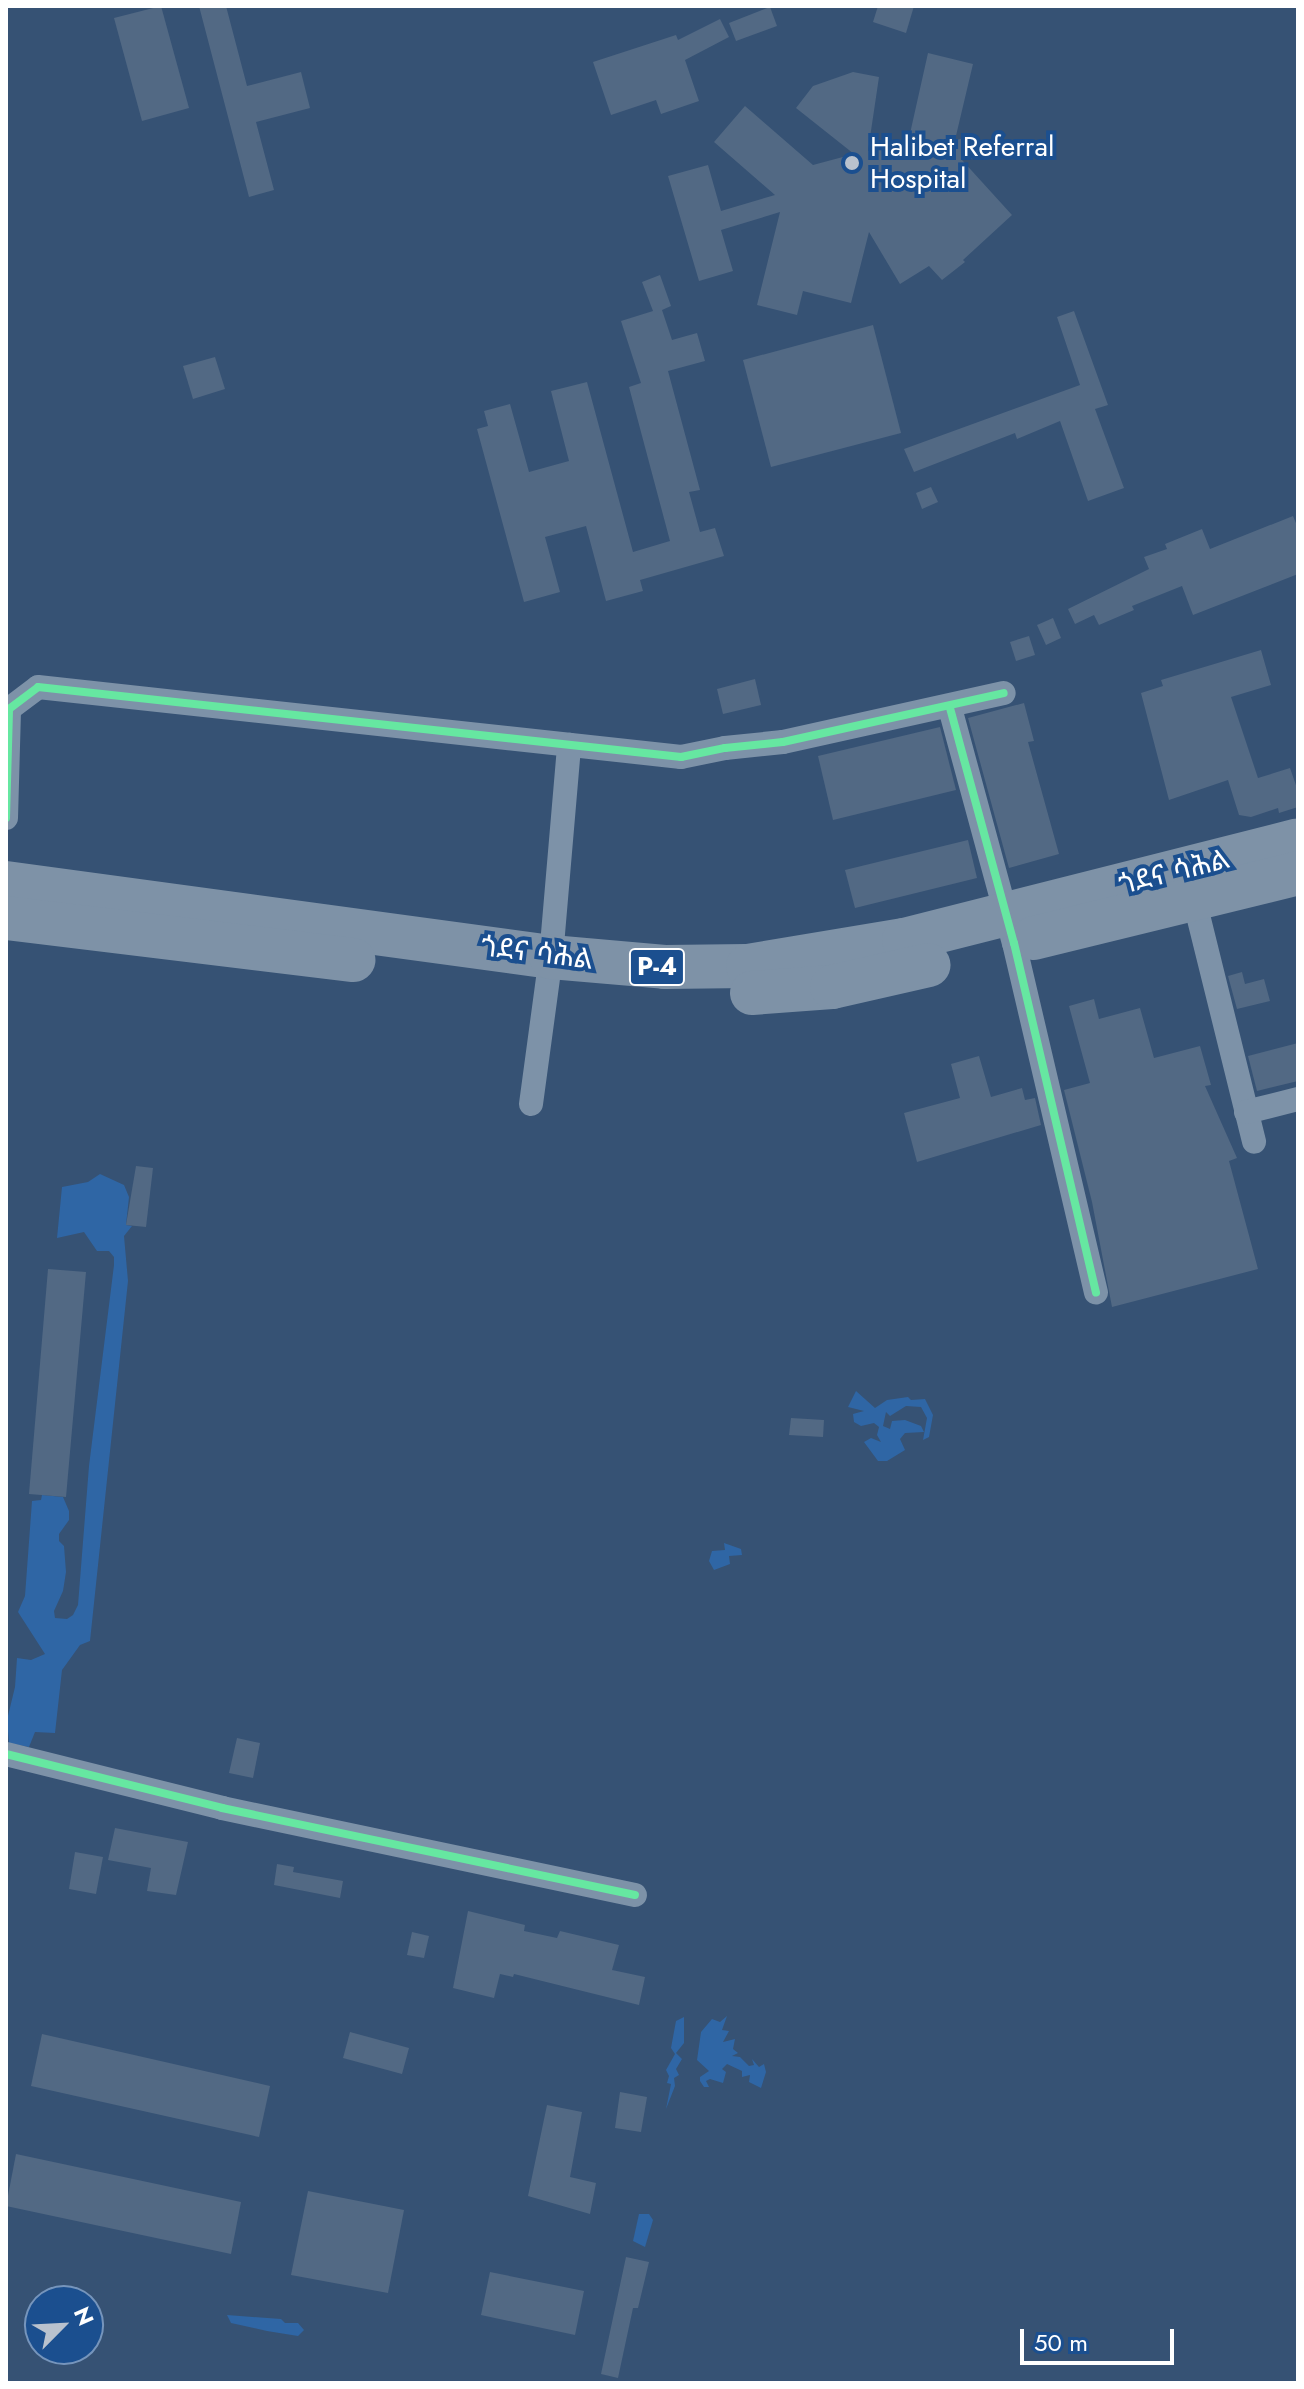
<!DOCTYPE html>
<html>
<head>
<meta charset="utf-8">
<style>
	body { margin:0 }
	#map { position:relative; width:1304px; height:2389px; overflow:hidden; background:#365274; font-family:Jost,"Noto Sans Ethiopic",sans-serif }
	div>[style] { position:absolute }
	.green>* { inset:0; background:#2f66a5 }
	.building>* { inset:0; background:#526984 }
	.street>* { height:24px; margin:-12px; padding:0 12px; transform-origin:12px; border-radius:12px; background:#7d92a8 }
	.highway>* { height:44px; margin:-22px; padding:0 22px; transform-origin:22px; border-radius:22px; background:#7e92a7 }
	.cycleway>* { height:8px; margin:-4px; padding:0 4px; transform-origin:4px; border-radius:4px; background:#66e7a1 }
	.dots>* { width:22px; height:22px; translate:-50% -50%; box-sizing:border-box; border:4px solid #1b4f8f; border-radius:50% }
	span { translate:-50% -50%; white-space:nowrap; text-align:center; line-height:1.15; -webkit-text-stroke:8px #1b4f8f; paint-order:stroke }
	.shield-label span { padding:2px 6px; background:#1b4f8f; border:2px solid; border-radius:6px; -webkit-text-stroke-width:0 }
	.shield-label { font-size:26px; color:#fff; font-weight:700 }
	.poi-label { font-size:28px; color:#fff }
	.left { translate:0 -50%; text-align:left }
	.street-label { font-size:28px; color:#fff }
	.frame { position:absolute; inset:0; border:8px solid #fff; pointer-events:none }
	.north { position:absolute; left:24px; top:2285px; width:80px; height:80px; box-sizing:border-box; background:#1b4f8f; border:2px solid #7695bc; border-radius:50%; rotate:66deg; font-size:22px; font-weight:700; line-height:32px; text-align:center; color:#fff }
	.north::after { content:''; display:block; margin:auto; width:28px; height:36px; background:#b9c2ce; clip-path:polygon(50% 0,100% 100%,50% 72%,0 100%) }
	.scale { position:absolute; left:1020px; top:2329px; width:154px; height:36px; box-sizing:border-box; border:4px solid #fff; border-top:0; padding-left:10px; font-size:24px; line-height:28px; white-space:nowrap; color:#fff; -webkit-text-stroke:6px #1b4f8f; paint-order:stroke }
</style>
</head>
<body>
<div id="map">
	<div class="green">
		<div style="clip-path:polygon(100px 1174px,124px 1185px,129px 1197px,126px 1225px,132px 1226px,124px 1236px,128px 1281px,90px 1641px,80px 1645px,62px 1670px,55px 1733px,35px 1732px,29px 1747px,9px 1743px,7px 1720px,15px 1687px,17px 1658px,31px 1660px,45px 1654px,18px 1612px,25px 1596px,32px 1501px,41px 1500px,42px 1495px,63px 1497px,69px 1511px,69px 1520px,59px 1534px,59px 1541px,64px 1546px,66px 1572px,63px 1591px,54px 1611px,55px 1618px,67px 1619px,73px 1615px,78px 1605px,89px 1466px,114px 1265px,114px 1257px,109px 1251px,97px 1251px,84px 1232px,57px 1238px,62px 1187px,88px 1182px)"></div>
		<div style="clip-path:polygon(856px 1391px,875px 1408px,887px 1400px,908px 1397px,911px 1400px,925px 1399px,933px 1415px,929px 1437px,923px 1440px,927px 1418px,921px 1407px,906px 1406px,890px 1416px,886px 1412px,883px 1426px,890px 1429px,892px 1421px,905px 1420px,921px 1426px,924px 1432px,905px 1433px,900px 1439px,905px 1450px,887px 1461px,878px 1461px,864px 1442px,871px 1438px,881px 1442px,877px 1435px,879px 1427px,874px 1423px,861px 1426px,854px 1422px,853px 1414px,864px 1411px,848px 1407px)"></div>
		<div style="clip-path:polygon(724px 1543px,741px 1549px,742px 1555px,729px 1556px,730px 1564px,714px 1570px,709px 1561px,712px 1551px,725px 1550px)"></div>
		<div style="clip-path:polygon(727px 2016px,722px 2030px,729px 2031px,723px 2042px,735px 2039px,733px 2049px,738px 2053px,732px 2056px,740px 2057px,749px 2066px,754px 2065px,752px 2059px,759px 2067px,764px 2064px,766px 2072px,761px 2088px,749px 2082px,750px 2075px,742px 2077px,742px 2071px,727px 2064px,722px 2069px,726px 2072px,723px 2083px,710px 2079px,706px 2081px,709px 2087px,704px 2087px,700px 2081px,700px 2077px,709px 2071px,697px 2060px,701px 2032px,712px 2019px,720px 2022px)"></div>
		<div style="clip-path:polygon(684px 2017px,684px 2043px,676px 2053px,682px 2059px,676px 2069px,679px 2075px,674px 2078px,675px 2086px,666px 2109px,671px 2084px,667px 2083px,669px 2076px,666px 2070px,675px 2054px,671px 2048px,676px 2021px)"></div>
		<div style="clip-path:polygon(639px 2214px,649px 2214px,653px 2220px,645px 2247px,633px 2241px)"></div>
		<div style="clip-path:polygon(227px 2315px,281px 2319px,285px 2323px,298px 2323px,304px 2330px,298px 2336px,267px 2331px,231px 2323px)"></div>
	</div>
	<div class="building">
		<div style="clip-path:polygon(161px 6px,189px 108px,142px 121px,114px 18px)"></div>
		<div style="clip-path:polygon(199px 6px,226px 6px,247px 86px,301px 72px,310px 108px,256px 122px,274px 190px,249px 197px)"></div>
		<div style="clip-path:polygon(878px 6px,914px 6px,906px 33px,873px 22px)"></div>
		<div style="clip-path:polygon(770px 7px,777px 26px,736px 41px,729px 23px)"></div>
		<div style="clip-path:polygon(720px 19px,729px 37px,685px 60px,699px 101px,661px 114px,656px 100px,611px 115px,593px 62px,676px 35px,678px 40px)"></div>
		<div style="clip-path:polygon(928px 53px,973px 64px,955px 140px,975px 136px,980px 157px,962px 160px,1012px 215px,963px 260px,965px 262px,942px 280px,929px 266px,900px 284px,869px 232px,851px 303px,803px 291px,797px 315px,757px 305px,780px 212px,721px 230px,733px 271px,699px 281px,668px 176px,708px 165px,721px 211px,775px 195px,714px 142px,745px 106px,813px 165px,854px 154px,796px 108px,813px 86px,853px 72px,879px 77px,868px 151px,909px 138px)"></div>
		<div style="clip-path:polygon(660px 275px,671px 306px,662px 310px,672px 340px,697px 333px,705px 361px,668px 371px,700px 490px,689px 492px,700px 532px,715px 528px,724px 556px,640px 580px,643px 591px,606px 601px,586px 526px,545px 537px,560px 592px,524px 602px,477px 429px,488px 426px,484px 411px,510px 404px,529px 472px,569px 461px,551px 391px,587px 382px,633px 552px,670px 541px,629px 387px,641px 383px,621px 321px,653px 311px,642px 282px)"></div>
		<div style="clip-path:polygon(1074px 311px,1108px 405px,1095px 409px,1124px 488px,1088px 501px,1060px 421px,1017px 439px,1015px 433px,914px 472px,904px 449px,1080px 385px,1057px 317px)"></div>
		<div style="clip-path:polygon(873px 325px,901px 433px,771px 467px,743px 360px)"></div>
		<div style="clip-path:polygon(215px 357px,225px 389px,193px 399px,183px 366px)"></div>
		<div style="clip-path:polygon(931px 487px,938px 502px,922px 509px,916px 493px)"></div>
		<div style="clip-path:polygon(1293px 516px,1298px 528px,1298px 574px,1193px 615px,1182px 586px,1132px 606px,1134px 610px,1099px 625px,1094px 615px,1075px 624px,1068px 609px,1149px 569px,1144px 557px,1167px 549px,1165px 544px,1202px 529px,1210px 549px)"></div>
		<div style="clip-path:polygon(1053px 618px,1061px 638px,1046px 645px,1037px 625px)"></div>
		<div style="clip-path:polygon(1029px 636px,1035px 655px,1016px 661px,1010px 642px)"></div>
		<div style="clip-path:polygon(1261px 650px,1271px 685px,1231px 697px,1258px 778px,1290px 768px,1298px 791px,1298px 807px,1279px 813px,1278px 808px,1251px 817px,1239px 815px,1228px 780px,1169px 800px,1141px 693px,1163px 686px,1161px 680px)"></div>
		<div style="clip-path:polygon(755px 679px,761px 705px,723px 714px,717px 689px)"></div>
		<div style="clip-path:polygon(1024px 703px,1034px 741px,1028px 742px,1059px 854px,1009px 868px,968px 718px)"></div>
		<div style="clip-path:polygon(940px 727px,956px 790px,833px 820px,818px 756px)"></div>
		<div style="clip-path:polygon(968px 840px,977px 878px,855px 908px,845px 870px)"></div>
		<div style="clip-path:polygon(1242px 972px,1245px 984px,1264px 979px,1270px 1001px,1237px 1009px,1228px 976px)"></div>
		<div style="clip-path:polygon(1094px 999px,1099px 1019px,1140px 1008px,1154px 1058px,1200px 1046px,1211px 1085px,1205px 1086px,1237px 1158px,1229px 1161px,1258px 1269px,1112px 1307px,1092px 1202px,1064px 1090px,1090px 1083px,1069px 1006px)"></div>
		<div style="clip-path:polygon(1298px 1043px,1298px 1081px,1257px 1091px,1248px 1056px)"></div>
		<div style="clip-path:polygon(979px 1056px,991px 1097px,1022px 1088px,1025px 1100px,1035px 1098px,1041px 1125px,917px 1162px,904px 1113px,960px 1098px,951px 1064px)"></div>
		<div style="clip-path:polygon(136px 1166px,153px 1168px,146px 1227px,126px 1225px)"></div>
		<div style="clip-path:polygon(48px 1269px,86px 1272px,66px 1497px,29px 1494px)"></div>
		<div style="clip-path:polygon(791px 1418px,824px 1420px,823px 1437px,789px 1435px)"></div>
		<div style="clip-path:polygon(237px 1738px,260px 1743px,253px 1778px,229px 1773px)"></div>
		<div style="clip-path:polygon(115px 1828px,188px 1842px,176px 1895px,147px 1891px,151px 1868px,108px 1860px)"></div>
		<div style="clip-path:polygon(75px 1852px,103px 1857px,96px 1894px,69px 1889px)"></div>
		<div style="clip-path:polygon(277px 1864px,294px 1867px,293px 1872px,343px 1881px,340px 1898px,274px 1885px)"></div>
		<div style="clip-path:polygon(468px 1911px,525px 1925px,524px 1931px,557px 1938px,560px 1931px,619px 1945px,612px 1970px,645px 1977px,639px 2005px,514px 1974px,513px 1977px,500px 1974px,494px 1998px,453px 1988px)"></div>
		<div style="clip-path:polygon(412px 1932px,429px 1936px,424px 1958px,407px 1955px)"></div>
		<div style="clip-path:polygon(350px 2032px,409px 2048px,402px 2074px,343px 2058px)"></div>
		<div style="clip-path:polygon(42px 2034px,270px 2086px,259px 2137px,31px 2086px)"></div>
		<div style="clip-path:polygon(620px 2092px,647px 2097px,641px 2132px,615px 2128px)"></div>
		<div style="clip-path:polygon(547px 2105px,582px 2112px,570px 2177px,596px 2183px,590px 2214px,528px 2196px)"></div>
		<div style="clip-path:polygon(16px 2154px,241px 2202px,231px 2254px,6px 2206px)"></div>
		<div style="clip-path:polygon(308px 2191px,404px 2210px,388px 2293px,291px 2275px)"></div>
		<div style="clip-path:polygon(626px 2257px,649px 2262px,638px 2308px,633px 2308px,618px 2378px,601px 2374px)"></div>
		<div style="clip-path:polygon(490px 2272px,584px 2291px,575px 2335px,481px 2315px)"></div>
	</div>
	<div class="street">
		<div style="left:950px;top:708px;width:244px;rotate:74.8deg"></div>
		<div style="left:1014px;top:943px;width:359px;rotate:76.8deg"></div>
		<div style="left:6px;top:818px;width:109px;rotate:-88.4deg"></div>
		<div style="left:9px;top:709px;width:36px;rotate:-37deg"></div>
		<div style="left:38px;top:687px;width:647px;rotate:6.21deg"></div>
		<div style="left:681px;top:757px;width:45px;rotate:-11.6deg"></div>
		<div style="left:725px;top:748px;width:58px;rotate:-5.9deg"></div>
		<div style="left:783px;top:742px;width:226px;rotate:-12.5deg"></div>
		<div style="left:1194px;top:899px;width:250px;rotate:76.1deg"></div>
		<div style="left:531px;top:1104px;width:148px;rotate:-82.3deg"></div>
		<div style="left:551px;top:957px;width:213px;rotate:-85.1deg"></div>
		<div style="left:1246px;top:1112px;width:54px;rotate:-14deg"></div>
		<div style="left:6px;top:1754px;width:223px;rotate:14deg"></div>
		<div style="left:222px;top:1808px;width:422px;rotate:11.9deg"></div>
	</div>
	<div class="highway">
		<div style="left:6px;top:883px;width:550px;rotate:7.73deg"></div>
		<div style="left:551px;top:957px;width:114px;rotate:5deg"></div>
		<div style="left:665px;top:967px;width:83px;rotate:-0.7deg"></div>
		<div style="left:748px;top:966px;width:158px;rotate:-9.5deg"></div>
		<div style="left:904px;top:940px;width:406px;rotate:-14.2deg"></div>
		<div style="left:6px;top:918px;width:350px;rotate:6.9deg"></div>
		<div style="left:1034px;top:938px;width:272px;rotate:-13.8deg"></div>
		<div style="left:752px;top:993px;width:80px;rotate:-4.3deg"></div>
		<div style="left:832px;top:987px;width:99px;rotate:-12.8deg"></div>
	</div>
	<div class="cycleway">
		<div style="left:950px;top:708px;width:244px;rotate:74.8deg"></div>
		<div style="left:1014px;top:943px;width:359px;rotate:76.8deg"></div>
		<div style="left:6px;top:818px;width:109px;rotate:-88.4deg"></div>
		<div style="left:9px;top:709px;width:36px;rotate:-37deg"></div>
		<div style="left:38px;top:687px;width:647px;rotate:6.21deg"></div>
		<div style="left:681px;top:757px;width:45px;rotate:-11.6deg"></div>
		<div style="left:725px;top:748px;width:58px;rotate:-5.9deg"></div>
		<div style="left:783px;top:742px;width:226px;rotate:-12.5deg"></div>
		<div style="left:6px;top:1754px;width:223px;rotate:14deg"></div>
		<div style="left:222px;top:1808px;width:422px;rotate:11.9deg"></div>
	</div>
	<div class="dots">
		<div style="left:852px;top:163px;background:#b9c2ce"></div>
	</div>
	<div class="shield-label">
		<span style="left:657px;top:967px">P-4</span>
	</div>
	<div class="poi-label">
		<span class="left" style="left:870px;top:163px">Halibet Referral<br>Hospital</span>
	</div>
	<div class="street-label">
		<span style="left:1174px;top:872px;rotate:-14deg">ጎደና ሳሕል</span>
		<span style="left:537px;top:953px;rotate:7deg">ጎደና ሳሕል</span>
	</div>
	<div class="frame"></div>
	<div class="north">N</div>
	<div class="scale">50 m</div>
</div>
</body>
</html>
